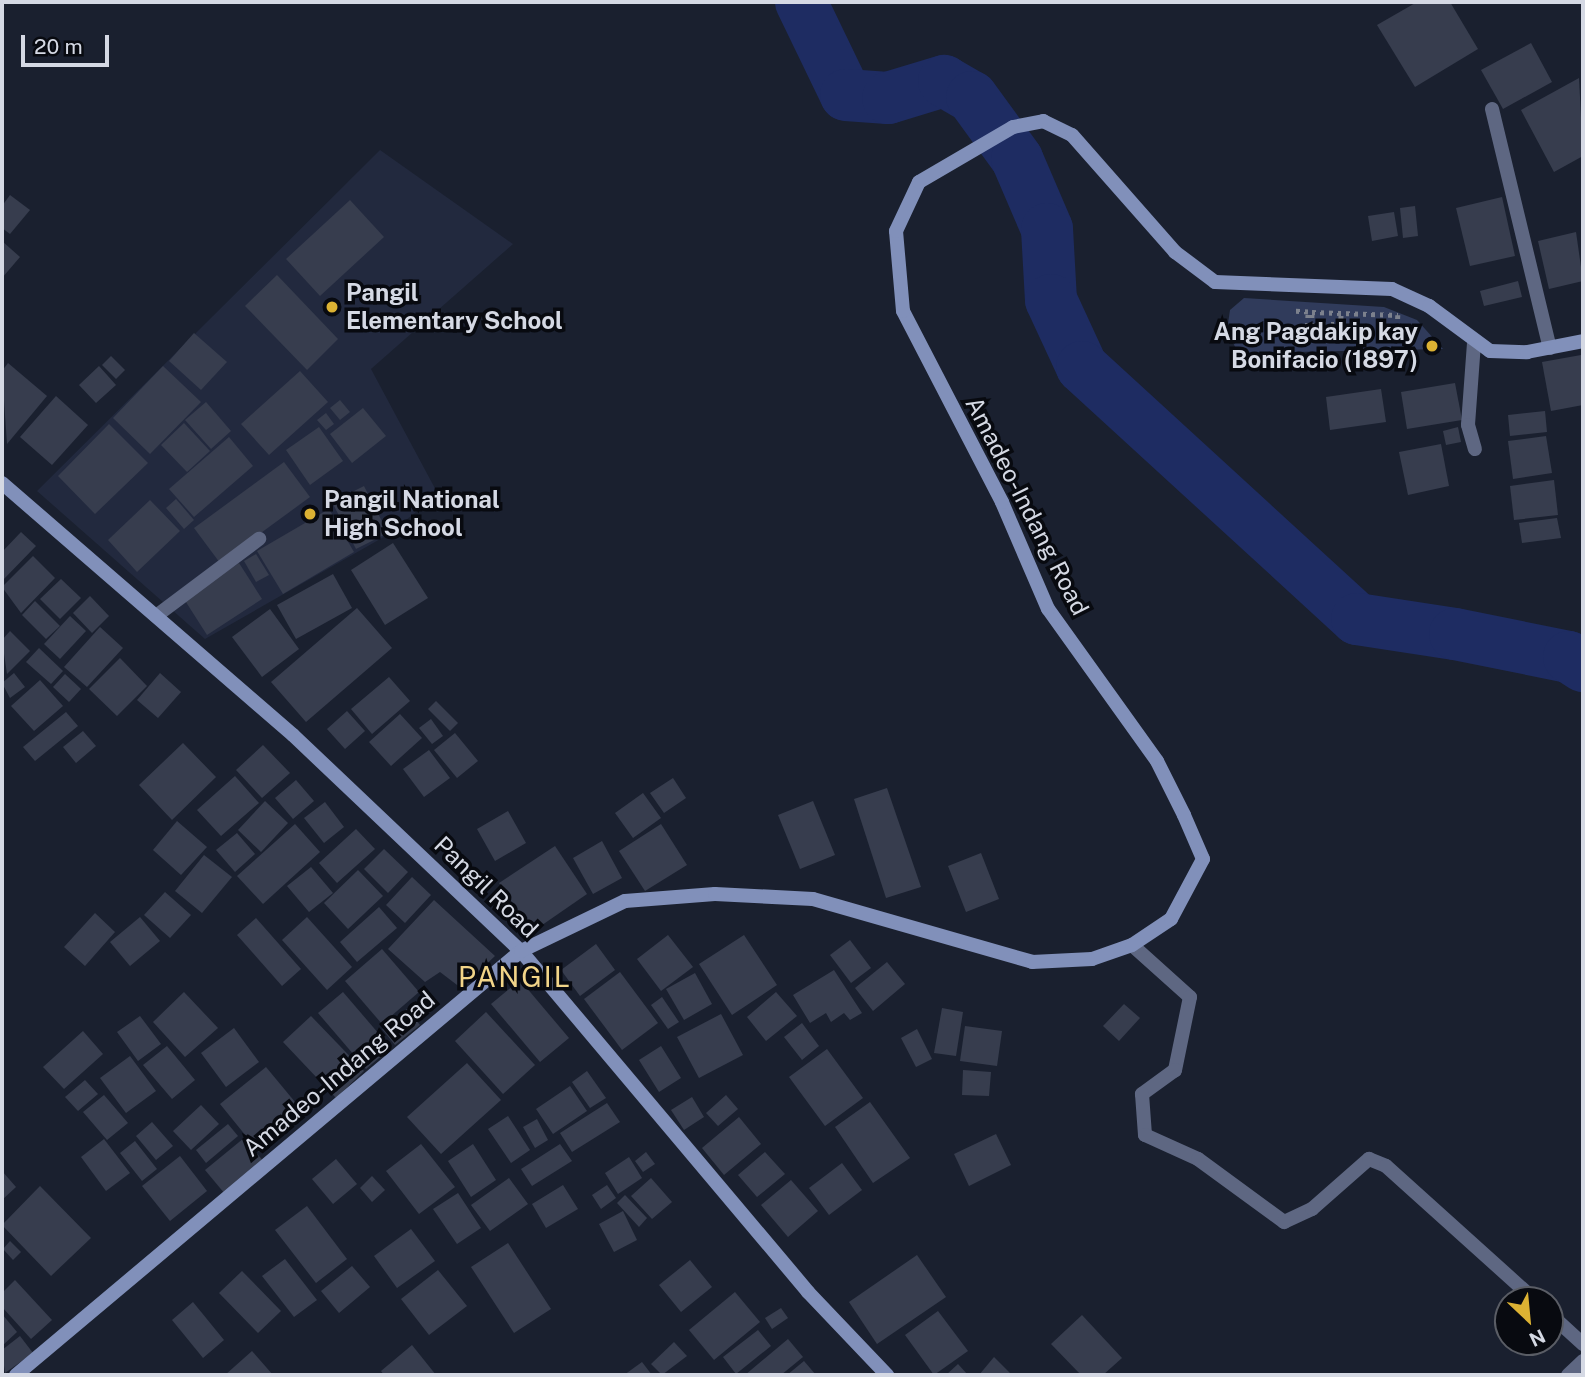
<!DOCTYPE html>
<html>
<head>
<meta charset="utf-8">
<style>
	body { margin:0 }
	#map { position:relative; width:1585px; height:1377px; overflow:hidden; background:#1a202f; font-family:"Public Sans",sans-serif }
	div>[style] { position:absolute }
	.built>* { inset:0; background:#22293e }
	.green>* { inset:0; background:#303b5b }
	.river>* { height:52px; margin:-26px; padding:0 26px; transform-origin:26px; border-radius:26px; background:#1e2c62 }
	.building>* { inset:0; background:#373d4e }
	.path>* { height:4.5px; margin-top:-2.25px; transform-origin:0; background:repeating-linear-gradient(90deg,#7c818d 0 3.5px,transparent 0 8.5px) }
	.service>* { height:14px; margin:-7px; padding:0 7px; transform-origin:7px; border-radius:7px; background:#5e6782 }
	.minor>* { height:14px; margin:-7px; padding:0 7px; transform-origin:7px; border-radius:7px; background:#5e6782 }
	.secondary>* { height:14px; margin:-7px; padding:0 7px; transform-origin:7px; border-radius:7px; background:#8190ba }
	.dots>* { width:19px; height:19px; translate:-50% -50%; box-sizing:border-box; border:4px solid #080a10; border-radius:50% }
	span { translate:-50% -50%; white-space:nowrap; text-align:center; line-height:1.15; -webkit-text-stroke:7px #080a10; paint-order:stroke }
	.poi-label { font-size:24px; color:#d5d9e4; font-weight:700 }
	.left { translate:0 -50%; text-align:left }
	.right { translate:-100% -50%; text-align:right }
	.street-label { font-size:24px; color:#d5d9e4 }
	.quarter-label { font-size:28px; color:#f1d488; letter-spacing:2px }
	.frame { position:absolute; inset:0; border:4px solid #d5d9e4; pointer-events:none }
	.north { position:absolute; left:1494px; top:1286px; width:70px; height:70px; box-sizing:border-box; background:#080a10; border:2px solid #5a5d65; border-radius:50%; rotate:154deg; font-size:19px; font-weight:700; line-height:28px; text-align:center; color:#d5d9e4 }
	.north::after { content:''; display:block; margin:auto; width:24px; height:32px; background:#dcb233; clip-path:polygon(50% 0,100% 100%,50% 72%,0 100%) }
	.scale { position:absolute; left:21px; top:35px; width:88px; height:32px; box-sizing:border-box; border:4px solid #d5d9e4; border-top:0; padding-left:9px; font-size:21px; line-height:24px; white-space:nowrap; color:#d5d9e4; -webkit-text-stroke:5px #080a10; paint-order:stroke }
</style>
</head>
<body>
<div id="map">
	<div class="built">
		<div style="clip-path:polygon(380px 150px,513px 244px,371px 369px,438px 494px,389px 534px,205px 639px,37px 491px)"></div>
	</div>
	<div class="green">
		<div style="clip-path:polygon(1244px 298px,1384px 307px,1417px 320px,1443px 349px,1238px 353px,1227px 330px,1230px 310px)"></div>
	</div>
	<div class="river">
		<div style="left:801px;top:2px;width:103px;rotate:64.2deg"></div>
		<div style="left:846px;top:95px;width:42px;rotate:4.1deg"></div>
		<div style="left:888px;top:98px;width:59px;rotate:-16.9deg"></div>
		<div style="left:944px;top:81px;width:32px;rotate:30deg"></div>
		<div style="left:972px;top:97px;width:77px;rotate:54deg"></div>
		<div style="left:1017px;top:159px;width:76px;rotate:66.8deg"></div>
		<div style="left:1047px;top:229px;width:71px;rotate:86.8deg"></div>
		<div style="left:1051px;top:300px;width:74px;rotate:65.2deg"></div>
		<div style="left:1082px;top:367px;width:373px;rotate:42.5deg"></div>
		<div style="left:1357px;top:619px;width:99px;rotate:8.7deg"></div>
		<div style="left:1455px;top:634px;width:116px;rotate:11.4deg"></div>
		<div style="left:1569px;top:657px;width:17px;rotate:33deg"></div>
	</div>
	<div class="building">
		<div style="clip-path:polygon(1417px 2px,1450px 2px,1478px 49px,1415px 87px,1377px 25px)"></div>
		<div style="clip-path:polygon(1531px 43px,1552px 82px,1503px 109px,1481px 70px)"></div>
		<div style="clip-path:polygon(1579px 78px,1583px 156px,1554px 172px,1521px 110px)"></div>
		<div style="clip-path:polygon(10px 195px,30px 210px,10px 234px,2px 228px,2px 206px)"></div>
		<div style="clip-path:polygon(1502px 197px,1515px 256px,1470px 266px,1456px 208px)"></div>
		<div style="clip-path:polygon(350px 200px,384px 237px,320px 296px,286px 259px)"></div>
		<div style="clip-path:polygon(1415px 206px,1418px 236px,1403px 238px,1400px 208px)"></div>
		<div style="clip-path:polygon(1394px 212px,1398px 236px,1372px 241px,1368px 216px)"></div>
		<div style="clip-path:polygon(1576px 232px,1583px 281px,1549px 289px,1538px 241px)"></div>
		<div style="clip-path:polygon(2px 241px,20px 257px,2px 278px)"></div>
		<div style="clip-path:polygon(277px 275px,338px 339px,307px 370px,245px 306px)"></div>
		<div style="clip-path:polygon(1518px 281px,1522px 297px,1484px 306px,1480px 291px)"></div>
		<div style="clip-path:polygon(194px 333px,227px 362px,201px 390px,169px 361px)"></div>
		<div style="clip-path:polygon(1581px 355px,1583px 405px,1551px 411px,1542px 362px)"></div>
		<div style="clip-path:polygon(111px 356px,125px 370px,116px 379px,102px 365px)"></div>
		<div style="clip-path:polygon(8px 363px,47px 396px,7px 444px,2px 371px)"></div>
		<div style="clip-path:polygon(99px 366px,116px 385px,96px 403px,79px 385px)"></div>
		<div style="clip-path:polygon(163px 366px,201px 402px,150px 454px,113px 418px)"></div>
		<div style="clip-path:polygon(300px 371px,328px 402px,269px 455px,241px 424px)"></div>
		<div style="clip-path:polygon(1455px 383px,1462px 420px,1407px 429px,1401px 392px)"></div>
		<div style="clip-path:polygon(1381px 389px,1386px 422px,1330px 430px,1326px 397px)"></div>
		<div style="clip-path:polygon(56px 396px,88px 425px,52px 465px,20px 437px)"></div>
		<div style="clip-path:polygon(340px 400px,350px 412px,340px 420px,330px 408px)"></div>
		<div style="clip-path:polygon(206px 402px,231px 431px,211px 449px,185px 420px)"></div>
		<div style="clip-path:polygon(363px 408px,386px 436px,352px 463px,330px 434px)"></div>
		<div style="clip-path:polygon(1545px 411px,1547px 432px,1510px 436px,1508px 415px)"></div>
		<div style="clip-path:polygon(326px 413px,334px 424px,326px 430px,317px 420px)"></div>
		<div style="clip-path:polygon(184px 423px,210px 451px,187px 472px,161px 445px)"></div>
		<div style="clip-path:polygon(109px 424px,148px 463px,95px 514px,58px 476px)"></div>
		<div style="clip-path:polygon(319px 427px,343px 461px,310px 485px,286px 450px)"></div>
		<div style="clip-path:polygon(1458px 427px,1461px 442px,1446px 445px,1443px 431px)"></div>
		<div style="clip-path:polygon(1546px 436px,1552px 473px,1513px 479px,1508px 441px)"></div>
		<div style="clip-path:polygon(229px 437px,253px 466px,194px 517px,169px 489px)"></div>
		<div style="clip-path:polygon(1441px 444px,1449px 486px,1408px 495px,1399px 452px)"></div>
		<div style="clip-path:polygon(284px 462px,310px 497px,220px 563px,194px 528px)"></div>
		<div style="clip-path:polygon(1554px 480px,1558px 515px,1514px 520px,1510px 486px)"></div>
		<div style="clip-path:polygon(364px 486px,388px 533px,356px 549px,332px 502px)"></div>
		<div style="clip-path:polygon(176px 499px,194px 520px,184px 529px,166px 508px)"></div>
		<div style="clip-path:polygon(150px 500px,180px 531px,137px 572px,108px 540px)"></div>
		<div style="clip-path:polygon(329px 509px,354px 552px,283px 594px,257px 551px)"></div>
		<div style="clip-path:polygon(1557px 518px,1561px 538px,1522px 543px,1519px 523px)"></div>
		<div style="clip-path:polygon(21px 532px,36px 546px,2px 581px,2px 552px)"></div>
		<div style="clip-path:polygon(393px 543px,428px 598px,385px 625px,351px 570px)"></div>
		<div style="clip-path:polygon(256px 554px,269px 575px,256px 582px,244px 561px)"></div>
		<div style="clip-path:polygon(33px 556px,55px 578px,21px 613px,2px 587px)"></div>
		<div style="clip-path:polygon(239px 563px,262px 599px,207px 635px,184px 599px)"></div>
		<div style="clip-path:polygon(333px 574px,352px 608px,296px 639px,277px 605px)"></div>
		<div style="clip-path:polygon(61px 579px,81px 598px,60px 619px,40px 599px)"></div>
		<div style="clip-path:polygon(90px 596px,109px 616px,92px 633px,73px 613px)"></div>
		<div style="clip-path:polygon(35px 601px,60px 626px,46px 639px,22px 615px)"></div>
		<div style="clip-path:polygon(357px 608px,392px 648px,306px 722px,271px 682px)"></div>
		<div style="clip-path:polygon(270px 609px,299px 649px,262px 677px,232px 637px)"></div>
		<div style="clip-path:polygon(70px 616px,86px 631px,60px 659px,44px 644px)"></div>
		<div style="clip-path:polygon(100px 627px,123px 648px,87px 687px,64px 667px)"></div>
		<div style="clip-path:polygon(10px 631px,30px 651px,7px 674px,2px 640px)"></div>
		<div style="clip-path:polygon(39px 648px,63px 671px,51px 684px,26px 662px)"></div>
		<div style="clip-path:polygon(120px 658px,147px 686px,117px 716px,89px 689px)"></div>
		<div style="clip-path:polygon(14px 673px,25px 687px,10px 698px,2px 683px)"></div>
		<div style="clip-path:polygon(160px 673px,181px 692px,158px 718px,137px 700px)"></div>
		<div style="clip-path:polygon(65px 674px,81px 689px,69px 702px,53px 687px)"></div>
		<div style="clip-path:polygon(389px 677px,410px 701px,372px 734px,351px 709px)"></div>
		<div style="clip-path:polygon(40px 680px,63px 706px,34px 731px,11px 706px)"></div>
		<div style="clip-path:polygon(436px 701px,458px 723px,450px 731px,428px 709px)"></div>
		<div style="clip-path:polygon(347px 711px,365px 731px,345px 749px,327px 729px)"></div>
		<div style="clip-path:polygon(66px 712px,78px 726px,35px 761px,23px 747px)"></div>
		<div style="clip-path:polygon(400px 714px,422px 738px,391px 766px,369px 742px)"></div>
		<div style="clip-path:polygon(431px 719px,443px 736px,432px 744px,419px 728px)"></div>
		<div style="clip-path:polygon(83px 731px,96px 746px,76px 763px,63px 747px)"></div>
		<div style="clip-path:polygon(455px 733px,478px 761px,457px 778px,434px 750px)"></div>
		<div style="clip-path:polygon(183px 743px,216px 777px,172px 820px,139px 785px)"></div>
		<div style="clip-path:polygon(263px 745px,290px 773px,262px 798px,236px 770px)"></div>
		<div style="clip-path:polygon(429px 750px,450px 778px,424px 797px,403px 769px)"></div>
		<div style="clip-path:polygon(235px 776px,259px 803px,221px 836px,197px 810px)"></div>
		<div style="clip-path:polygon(673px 778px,686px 798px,664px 813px,650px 793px)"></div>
		<div style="clip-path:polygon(296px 780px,314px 801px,293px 819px,275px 798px)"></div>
		<div style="clip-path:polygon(887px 788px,921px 887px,886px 898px,854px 799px)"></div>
		<div style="clip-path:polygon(643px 793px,661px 818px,633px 838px,615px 813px)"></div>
		<div style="clip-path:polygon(265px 801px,288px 823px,261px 852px,238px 830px)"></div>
		<div style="clip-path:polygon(813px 801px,835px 855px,800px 869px,778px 815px)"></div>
		<div style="clip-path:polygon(325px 802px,344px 827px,324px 843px,304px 818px)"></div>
		<div style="clip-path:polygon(508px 811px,526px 843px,495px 861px,477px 829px)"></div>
		<div style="clip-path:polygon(177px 821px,207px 847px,181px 875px,153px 850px)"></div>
		<div style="clip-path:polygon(295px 824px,320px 852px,263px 904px,237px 876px)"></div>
		<div style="clip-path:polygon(661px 824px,687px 865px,645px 891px,619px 851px)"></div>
		<div style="clip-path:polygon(356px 829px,375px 849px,337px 883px,319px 863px)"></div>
		<div style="clip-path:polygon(237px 833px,255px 854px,235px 872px,216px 850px)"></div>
		<div style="clip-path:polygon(602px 841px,622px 878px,593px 894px,573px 858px)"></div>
		<div style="clip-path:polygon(555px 846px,587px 894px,532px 932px,499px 883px)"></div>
		<div style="clip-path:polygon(384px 849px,408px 872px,388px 893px,364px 869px)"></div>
		<div style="clip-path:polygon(981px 853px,999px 899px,966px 912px,948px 866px)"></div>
		<div style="clip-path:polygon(204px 855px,232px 877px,202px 913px,175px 891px)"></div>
		<div style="clip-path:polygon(311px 867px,333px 893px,309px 912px,287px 886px)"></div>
		<div style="clip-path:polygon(358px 870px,383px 896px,348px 929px,324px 903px)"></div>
		<div style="clip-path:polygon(412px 877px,431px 895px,405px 923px,386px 905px)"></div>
		<div style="clip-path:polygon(165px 892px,191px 915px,170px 938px,144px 915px)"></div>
		<div style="clip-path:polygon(434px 900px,495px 956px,461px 988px,440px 972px,425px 982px,388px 949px)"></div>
		<div style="clip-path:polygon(379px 907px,397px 928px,357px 962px,340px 942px)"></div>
		<div style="clip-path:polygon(95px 913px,115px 932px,85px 966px,64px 947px)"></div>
		<div style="clip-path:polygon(140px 917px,160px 941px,130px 966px,110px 942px)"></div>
		<div style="clip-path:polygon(307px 917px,352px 967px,327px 990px,282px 940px)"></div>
		<div style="clip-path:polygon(256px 918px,301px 969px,282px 986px,237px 935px)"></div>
		<div style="clip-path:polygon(668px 935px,693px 967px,661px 991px,637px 959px)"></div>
		<div style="clip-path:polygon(744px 935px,777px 985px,732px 1015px,699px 964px)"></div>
		<div style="clip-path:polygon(850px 940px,871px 968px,851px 983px,830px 955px)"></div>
		<div style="clip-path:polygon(596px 944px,615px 970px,580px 996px,561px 970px)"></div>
		<div style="clip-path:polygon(382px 949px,419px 992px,382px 1024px,345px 981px)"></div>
		<div style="clip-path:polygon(887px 962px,905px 984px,873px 1011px,855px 988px)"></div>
		<div style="clip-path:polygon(834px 970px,862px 1013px,850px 1020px,844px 1013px,831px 1022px,826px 1013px,810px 1023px,793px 995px)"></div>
		<div style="clip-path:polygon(620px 972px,658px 1023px,622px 1050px,584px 999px)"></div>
		<div style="clip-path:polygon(695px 973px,712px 1004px,684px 1020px,666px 989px)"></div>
		<div style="clip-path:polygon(520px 980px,569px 1038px,540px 1062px,491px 1004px)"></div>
		<div style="clip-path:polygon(184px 992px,218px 1028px,185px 1057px,153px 1022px)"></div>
		<div style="clip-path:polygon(343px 992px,391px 1048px,366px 1069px,318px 1013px)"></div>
		<div style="clip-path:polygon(776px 992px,797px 1016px,766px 1041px,747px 1017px)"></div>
		<div style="clip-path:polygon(662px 997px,679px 1022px,668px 1029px,651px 1005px)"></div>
		<div style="clip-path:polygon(1124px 1004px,1140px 1018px,1119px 1041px,1103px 1026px)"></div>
		<div style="clip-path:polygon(942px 1008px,963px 1012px,956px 1056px,934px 1053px)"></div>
		<div style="clip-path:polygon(407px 1009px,420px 1025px,395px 1045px,382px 1029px)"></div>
		<div style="clip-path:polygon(486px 1012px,535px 1065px,503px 1094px,455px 1041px)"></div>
		<div style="clip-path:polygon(721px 1014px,743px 1055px,699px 1078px,677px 1037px)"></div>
		<div style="clip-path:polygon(140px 1016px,161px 1044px,138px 1061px,117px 1032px)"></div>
		<div style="clip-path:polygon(311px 1016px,364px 1071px,336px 1098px,283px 1042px)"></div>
		<div style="clip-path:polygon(802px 1023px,819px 1046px,802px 1060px,784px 1037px)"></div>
		<div style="clip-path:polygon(965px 1026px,1002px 1031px,997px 1066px,960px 1061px)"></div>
		<div style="clip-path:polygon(234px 1028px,259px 1062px,226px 1087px,201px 1053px)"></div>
		<div style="clip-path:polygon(917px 1029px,932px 1059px,916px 1067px,901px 1038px)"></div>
		<div style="clip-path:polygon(83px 1031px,103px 1054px,64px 1089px,43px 1067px)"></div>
		<div style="clip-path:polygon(167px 1046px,195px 1080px,172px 1099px,143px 1065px)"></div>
		<div style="clip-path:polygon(661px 1046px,681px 1078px,659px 1092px,639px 1060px)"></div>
		<div style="clip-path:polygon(827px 1049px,863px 1098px,825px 1126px,789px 1077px)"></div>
		<div style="clip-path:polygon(130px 1056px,156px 1091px,126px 1113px,100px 1078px)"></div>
		<div style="clip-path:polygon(467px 1063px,501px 1100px,441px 1154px,407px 1117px)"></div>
		<div style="clip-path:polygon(266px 1067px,305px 1114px,259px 1152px,220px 1104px)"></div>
		<div style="clip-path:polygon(963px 1070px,991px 1072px,989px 1096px,962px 1095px)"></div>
		<div style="clip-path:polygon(587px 1071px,606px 1098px,590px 1108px,572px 1082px)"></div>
		<div style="clip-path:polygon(85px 1080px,98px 1094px,78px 1111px,65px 1097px)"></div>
		<div style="clip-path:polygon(570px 1086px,587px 1111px,553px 1134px,536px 1109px)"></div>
		<div style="clip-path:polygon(104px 1095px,128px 1123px,107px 1140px,83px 1112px)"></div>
		<div style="clip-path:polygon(726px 1095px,738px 1109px,718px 1126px,706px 1113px)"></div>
		<div style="clip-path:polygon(692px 1097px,704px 1117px,684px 1130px,671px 1110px)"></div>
		<div style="clip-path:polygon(870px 1102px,910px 1158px,873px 1183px,835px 1127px)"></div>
		<div style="clip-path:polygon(607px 1103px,620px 1122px,572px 1152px,560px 1133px)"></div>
		<div style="clip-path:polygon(201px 1105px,219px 1124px,191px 1150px,173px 1131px)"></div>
		<div style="clip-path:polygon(508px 1116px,530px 1150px,511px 1163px,488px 1129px)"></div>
		<div style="clip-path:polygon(739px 1117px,761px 1144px,724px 1175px,702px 1148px)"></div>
		<div style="clip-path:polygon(537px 1119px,548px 1140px,535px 1148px,523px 1127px)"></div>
		<div style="clip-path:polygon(152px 1122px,173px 1146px,156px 1160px,136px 1136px)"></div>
		<div style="clip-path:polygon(228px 1124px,238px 1136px,206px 1163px,196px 1150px)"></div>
		<div style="clip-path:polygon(996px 1134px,1011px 1165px,969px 1186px,954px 1154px)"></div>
		<div style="clip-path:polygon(244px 1138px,264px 1162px,225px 1194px,205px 1170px)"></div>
		<div style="clip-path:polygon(104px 1139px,130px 1173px,106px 1191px,81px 1157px)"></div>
		<div style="clip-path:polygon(135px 1141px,157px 1169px,142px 1181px,120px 1153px)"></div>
		<div style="clip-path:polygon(421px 1144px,455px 1187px,419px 1214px,386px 1171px)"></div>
		<div style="clip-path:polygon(473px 1144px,496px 1180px,471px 1197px,448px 1161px)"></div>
		<div style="clip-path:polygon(560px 1144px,572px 1161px,532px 1186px,521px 1169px)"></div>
		<div style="clip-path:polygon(646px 1152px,655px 1164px,643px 1172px,635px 1161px)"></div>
		<div style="clip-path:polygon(765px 1152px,785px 1174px,757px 1197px,738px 1175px)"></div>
		<div style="clip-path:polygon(180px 1156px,207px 1191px,170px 1221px,142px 1186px)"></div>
		<div style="clip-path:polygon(629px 1157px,642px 1178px,618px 1194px,605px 1173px)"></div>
		<div style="clip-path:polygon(336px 1159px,357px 1184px,333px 1204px,312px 1179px)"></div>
		<div style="clip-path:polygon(842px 1163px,862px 1190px,829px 1215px,809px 1188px)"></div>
		<div style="clip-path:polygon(2px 1171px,16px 1187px,2px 1200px)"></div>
		<div style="clip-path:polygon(372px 1176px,385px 1190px,372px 1202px,360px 1188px)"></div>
		<div style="clip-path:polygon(509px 1178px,528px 1204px,490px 1231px,471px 1205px)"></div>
		<div style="clip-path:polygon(651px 1178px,672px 1202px,652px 1219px,631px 1196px)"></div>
		<div style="clip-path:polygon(791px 1180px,818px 1211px,788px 1237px,761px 1205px)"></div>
		<div style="clip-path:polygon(563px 1185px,578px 1209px,546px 1228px,532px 1204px)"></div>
		<div style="clip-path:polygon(607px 1185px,616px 1198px,601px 1209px,592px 1195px)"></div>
		<div style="clip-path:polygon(40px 1186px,91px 1238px,51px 1276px,2px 1225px)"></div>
		<div style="clip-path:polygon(458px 1193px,481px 1228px,457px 1244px,433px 1209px)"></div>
		<div style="clip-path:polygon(625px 1195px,647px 1218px,639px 1227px,617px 1203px)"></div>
		<div style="clip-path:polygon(307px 1206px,347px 1259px,316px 1283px,275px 1230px)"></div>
		<div style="clip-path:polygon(623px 1211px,637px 1240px,614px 1252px,599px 1224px)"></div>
		<div style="clip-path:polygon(411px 1229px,435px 1261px,397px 1288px,374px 1256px)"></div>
		<div style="clip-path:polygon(10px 1241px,21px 1252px,13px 1260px,3px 1249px)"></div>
		<div style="clip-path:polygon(508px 1243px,551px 1309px,514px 1333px,471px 1267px)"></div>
		<div style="clip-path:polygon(917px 1255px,946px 1297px,877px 1344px,849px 1302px)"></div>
		<div style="clip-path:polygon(285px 1259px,317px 1300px,294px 1317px,262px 1276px)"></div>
		<div style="clip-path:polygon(690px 1260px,712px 1287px,681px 1312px,659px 1285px)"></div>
		<div style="clip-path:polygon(352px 1266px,370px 1287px,339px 1313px,321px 1291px)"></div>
		<div style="clip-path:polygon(438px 1270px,467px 1306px,429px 1335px,401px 1299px)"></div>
		<div style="clip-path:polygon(242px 1271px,281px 1311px,258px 1333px,219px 1293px)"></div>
		<div style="clip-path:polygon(15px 1280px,52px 1320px,31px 1339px,2px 1307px,2px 1293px)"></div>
		<div style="clip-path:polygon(735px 1292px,760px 1322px,714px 1360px,689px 1330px)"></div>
		<div style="clip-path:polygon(193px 1302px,224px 1340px,203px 1358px,172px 1320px)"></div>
		<div style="clip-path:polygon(781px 1308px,788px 1318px,772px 1329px,765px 1318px)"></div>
		<div style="clip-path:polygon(938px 1311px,968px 1351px,934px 1375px,905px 1335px)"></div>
		<div style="clip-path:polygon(2px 1314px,17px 1332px,2px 1346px)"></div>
		<div style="clip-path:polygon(1082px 1315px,1122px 1358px,1103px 1375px,1081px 1375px,1051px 1344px)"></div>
		<div style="clip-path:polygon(758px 1330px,771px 1346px,736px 1374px,723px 1357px)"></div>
		<div style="clip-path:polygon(20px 1336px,33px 1353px,5px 1373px,2px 1350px)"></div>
		<div style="clip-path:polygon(788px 1339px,803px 1357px,781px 1375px,745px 1375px)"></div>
		<div style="clip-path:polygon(674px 1342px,687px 1356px,662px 1375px,651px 1364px)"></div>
		<div style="clip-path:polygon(412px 1345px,436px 1375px,384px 1375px,381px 1371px)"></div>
		<div style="clip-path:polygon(252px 1351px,273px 1375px,225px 1375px)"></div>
		<div style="clip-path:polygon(994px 1357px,1012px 1375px,979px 1375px)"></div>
		<div style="clip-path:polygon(804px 1361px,816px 1375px,787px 1375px)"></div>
		<div style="clip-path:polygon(642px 1362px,652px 1375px,624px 1375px)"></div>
		<div style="clip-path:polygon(958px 1364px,968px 1375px,946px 1375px)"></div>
	</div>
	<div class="path">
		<div style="left:1312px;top:312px;width:86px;rotate:2deg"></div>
		<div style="left:1398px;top:315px;width:23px;rotate:92deg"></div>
		<div style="left:1397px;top:338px;width:86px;rotate:-178deg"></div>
		<div style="left:1311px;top:335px;width:23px;rotate:-88deg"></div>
		<div style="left:1322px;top:324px;width:19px"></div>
		<div style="left:1398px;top:327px;width:19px;rotate:18deg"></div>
		<div style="left:1292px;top:335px;width:15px"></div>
		<div style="left:1307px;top:335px;width:23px;rotate:-88deg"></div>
		<div style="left:1308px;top:312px;width:16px;rotate:-176deg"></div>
		<div style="left:1340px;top:336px;width:23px;rotate:-88deg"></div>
	</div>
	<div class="service">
		<div style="left:1474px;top:343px;width:82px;rotate:94.2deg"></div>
		<div style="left:1468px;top:425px;width:25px;rotate:74deg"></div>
		<div style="left:156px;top:616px;width:129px;rotate:-36.8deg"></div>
		<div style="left:1132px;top:945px;width:78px;rotate:41.9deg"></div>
		<div style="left:1190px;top:997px;width:75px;rotate:101.6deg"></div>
		<div style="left:1175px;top:1070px;width:41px;rotate:144deg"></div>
		<div style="left:1142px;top:1094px;width:41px;rotate:85.8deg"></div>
		<div style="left:1145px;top:1135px;width:58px;rotate:24.4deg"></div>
		<div style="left:1198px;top:1159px;width:107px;rotate:36.2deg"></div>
		<div style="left:1284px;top:1222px;width:31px;rotate:-25deg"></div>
		<div style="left:1312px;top:1209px;width:76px;rotate:-41.3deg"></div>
		<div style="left:1369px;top:1159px;width:18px;rotate:22deg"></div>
		<div style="left:1386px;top:1166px;width:200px;rotate:42deg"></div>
		<div style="left:1550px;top:1314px;width:45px;rotate:42.3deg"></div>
	</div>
	<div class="minor">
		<div style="left:1492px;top:109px;width:246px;rotate:76.4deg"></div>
		<div style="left:1568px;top:1375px;width:21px;rotate:-43deg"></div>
	</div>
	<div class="secondary">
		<div style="left:2px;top:483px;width:385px;rotate:40.9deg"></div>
		<div style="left:293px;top:735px;width:314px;rotate:43.5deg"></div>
		<div style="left:521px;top:951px;width:446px;rotate:49.9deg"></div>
		<div style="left:808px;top:1292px;width:115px;rotate:46.4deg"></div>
		<div style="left:16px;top:1375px;width:659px;rotate:-40.02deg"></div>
		<div style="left:521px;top:951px;width:115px;rotate:-25.7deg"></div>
		<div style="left:625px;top:901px;width:90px;rotate:-4.4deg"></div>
		<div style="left:715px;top:894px;width:98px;rotate:2.9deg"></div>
		<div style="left:813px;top:899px;width:228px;rotate:16deg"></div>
		<div style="left:1032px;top:962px;width:60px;rotate:-2.9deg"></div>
		<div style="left:1092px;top:959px;width:42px;rotate:-19.3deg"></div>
		<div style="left:1132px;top:945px;width:47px;rotate:-33.7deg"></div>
		<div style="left:1171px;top:919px;width:68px;rotate:-61.9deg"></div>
		<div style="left:1203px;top:859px;width:48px;rotate:-113.4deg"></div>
		<div style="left:1184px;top:815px;width:60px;rotate:-116.6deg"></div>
		<div style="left:1157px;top:761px;width:187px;rotate:-125.6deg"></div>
		<div style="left:1048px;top:609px;width:116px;rotate:-113.3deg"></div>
		<div style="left:1002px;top:502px;width:215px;rotate:-117.4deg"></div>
		<div style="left:903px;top:311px;width:80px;rotate:-95deg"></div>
		<div style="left:896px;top:231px;width:54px;rotate:-64.9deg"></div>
		<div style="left:919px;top:182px;width:109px;rotate:-30.3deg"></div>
		<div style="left:1013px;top:127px;width:31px;rotate:-11deg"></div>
		<div style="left:1043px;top:121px;width:32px;rotate:26deg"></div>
		<div style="left:1072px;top:135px;width:156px;rotate:48.6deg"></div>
		<div style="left:1175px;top:252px;width:50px;rotate:36.9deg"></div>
		<div style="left:1215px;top:282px;width:177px;rotate:2.3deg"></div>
		<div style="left:1392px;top:289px;width:41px;rotate:24.7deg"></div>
		<div style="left:1429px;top:306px;width:76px;rotate:36.4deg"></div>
		<div style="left:1490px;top:351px;width:37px;rotate:2deg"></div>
		<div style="left:1527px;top:352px;width:57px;rotate:-11.1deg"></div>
	</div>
	<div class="dots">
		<div style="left:332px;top:307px;background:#dcb233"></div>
		<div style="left:1432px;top:346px;background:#dcb233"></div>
		<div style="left:310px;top:514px;background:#dcb233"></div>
	</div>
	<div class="poi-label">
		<span class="left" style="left:346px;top:307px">Pangil<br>Elementary School</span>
		<span class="right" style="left:1418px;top:346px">Ang Pagdakip kay<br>Bonifacio (1897)</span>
		<span class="left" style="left:324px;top:514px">Pangil National<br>High School</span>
	</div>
	<div class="street-label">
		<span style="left:1027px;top:506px;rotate:63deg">Amadeo-Indang Road</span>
		<span style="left:486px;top:887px;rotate:44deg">Pangil Road</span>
		<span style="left:339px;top:1074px;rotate:-40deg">Amadeo-Indang Road</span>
	</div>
	<div class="quarter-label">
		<span style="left:515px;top:977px">PANGIL</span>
	</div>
	<div class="frame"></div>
	<div class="north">N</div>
	<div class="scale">20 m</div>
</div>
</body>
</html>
